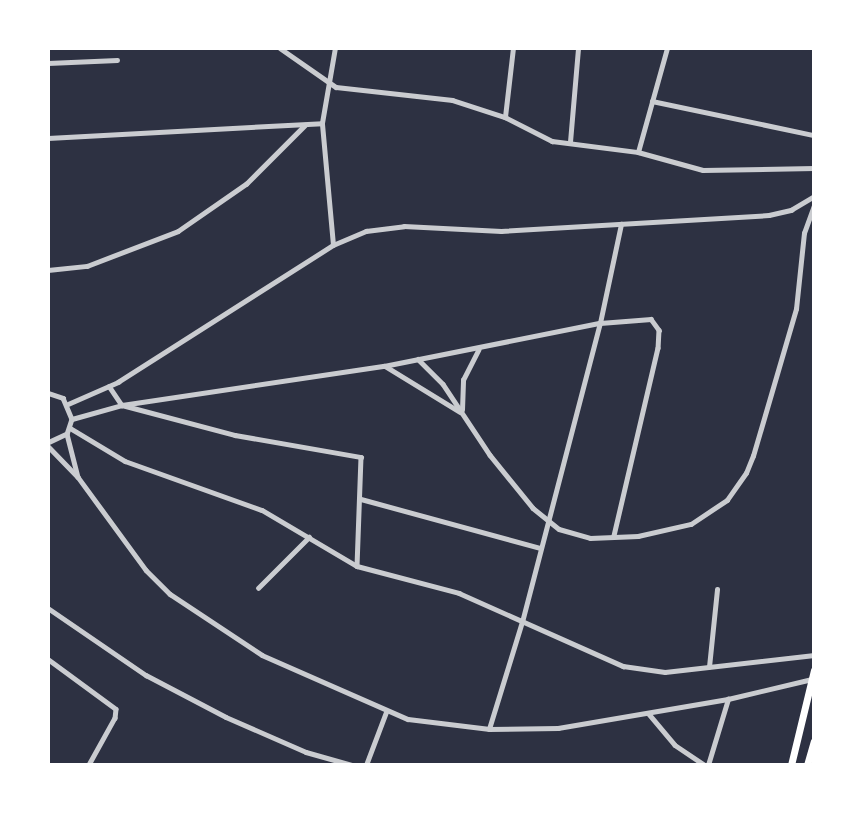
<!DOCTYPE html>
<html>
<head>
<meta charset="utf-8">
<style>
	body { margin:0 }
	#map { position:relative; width:862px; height:813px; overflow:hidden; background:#2d3142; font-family:Inter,sans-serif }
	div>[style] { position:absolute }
	.minor>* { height:4.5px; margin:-2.25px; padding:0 2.25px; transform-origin:2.25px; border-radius:2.25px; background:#caccd0 }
	.primary>* { height:7px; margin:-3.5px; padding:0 3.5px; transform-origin:3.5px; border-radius:3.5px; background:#fff }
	span { translate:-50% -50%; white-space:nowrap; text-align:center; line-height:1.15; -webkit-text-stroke:4.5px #fff; paint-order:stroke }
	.frame { position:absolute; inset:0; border:50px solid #fff; pointer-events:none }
</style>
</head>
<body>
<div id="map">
	<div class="minor">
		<div style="left:280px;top:48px;width:68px;rotate:34.9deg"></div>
		<div style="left:336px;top:87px;width:117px;rotate:6.4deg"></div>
		<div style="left:452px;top:100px;width:56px;rotate:17.8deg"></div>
		<div style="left:505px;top:117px;width:53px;rotate:27.1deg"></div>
		<div style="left:552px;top:141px;width:87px;rotate:7.3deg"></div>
		<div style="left:638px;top:152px;width:67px;rotate:15.5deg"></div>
		<div style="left:703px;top:170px;width:111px;rotate:-1deg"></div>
		<div style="left:48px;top:63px;width:69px;rotate:-2.5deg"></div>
		<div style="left:652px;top:101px;width:166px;rotate:11.9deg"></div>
		<div style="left:505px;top:117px;width:69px;rotate:-83.4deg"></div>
		<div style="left:48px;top:138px;width:274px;rotate:-3.1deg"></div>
		<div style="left:570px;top:142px;width:94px;rotate:-85.1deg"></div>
		<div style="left:638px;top:152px;width:108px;rotate:-74.4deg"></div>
		<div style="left:333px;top:245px;width:122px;rotate:-95.2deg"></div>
		<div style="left:322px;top:123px;width:76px;rotate:-80.2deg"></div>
		<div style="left:48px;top:270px;width:39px;rotate:-6deg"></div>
		<div style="left:87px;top:266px;width:97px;rotate:-21deg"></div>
		<div style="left:178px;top:231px;width:83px;rotate:-34.7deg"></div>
		<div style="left:246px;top:184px;width:83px;rotate:-45deg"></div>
		<div style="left:418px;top:359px;width:35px;rotate:45deg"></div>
		<div style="left:443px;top:384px;width:85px;rotate:56.5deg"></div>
		<div style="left:490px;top:455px;width:68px;rotate:50.9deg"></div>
		<div style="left:533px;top:508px;width:33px;rotate:39deg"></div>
		<div style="left:559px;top:529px;width:32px;rotate:16deg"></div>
		<div style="left:590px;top:538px;width:48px;rotate:-2.4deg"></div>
		<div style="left:638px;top:536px;width:54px;rotate:-12.8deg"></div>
		<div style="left:691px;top:524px;width:43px;rotate:-33.7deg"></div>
		<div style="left:727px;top:500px;width:33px;rotate:-55deg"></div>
		<div style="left:746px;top:473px;width:18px;rotate:-68deg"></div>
		<div style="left:753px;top:456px;width:153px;rotate:-73.7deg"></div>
		<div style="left:796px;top:309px;width:76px;rotate:-84deg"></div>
		<div style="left:804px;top:233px;width:30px;rotate:-70deg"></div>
		<div style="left:385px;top:366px;width:88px;rotate:31.5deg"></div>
		<div style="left:109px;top:386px;width:23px;rotate:56deg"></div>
		<div style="left:122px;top:405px;width:117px;rotate:14.9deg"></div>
		<div style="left:235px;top:435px;width:128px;rotate:9.9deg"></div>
		<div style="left:361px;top:457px;width:109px;rotate:92.1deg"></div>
		<div style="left:48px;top:393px;width:16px;rotate:18deg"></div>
		<div style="left:63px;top:398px;width:23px;rotate:67deg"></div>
		<div style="left:72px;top:419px;width:16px;rotate:108deg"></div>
		<div style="left:67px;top:434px;width:21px;rotate:155deg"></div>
		<div style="left:68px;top:404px;width:55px;rotate:-23.7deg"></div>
		<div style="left:118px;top:382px;width:255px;rotate:-32.5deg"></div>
		<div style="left:333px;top:245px;width:36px;rotate:-23deg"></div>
		<div style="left:366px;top:231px;width:38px;rotate:-7deg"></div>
		<div style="left:404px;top:226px;width:97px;rotate:3deg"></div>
		<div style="left:501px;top:231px;width:268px;rotate:-3.4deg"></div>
		<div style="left:769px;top:215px;width:23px;rotate:-13deg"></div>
		<div style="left:791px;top:210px;width:27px;rotate:-31deg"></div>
		<div style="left:462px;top:410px;width:30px;rotate:-88deg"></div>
		<div style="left:463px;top:380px;width:34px;rotate:-63deg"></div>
		<div style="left:72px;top:419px;width:52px;rotate:-15.6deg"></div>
		<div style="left:122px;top:405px;width:265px;rotate:-8.5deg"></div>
		<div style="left:384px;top:366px;width:220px;rotate:-11.3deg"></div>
		<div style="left:600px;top:323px;width:51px;rotate:-4.5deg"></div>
		<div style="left:651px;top:319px;width:14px;rotate:54deg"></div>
		<div style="left:659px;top:330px;width:18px;rotate:93deg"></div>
		<div style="left:658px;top:348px;width:193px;rotate:103.2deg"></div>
		<div style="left:70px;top:428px;width:64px;rotate:31deg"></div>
		<div style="left:125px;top:461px;width:145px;rotate:19.7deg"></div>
		<div style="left:262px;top:510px;width:110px;rotate:30.5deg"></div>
		<div style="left:357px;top:566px;width:106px;rotate:14.8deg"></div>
		<div style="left:459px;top:593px;width:180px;rotate:24deg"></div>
		<div style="left:623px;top:666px;width:42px;rotate:8.1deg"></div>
		<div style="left:665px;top:672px;width:150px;rotate:-6.5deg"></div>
		<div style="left:67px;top:434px;width:44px;rotate:75.7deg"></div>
		<div style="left:48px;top:446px;width:43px;rotate:45.9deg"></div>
		<div style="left:78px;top:477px;width:115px;rotate:53.8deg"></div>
		<div style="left:146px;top:570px;width:34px;rotate:45deg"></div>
		<div style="left:170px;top:594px;width:110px;rotate:33.5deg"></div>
		<div style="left:262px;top:655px;width:159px;rotate:23.7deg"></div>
		<div style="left:408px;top:719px;width:82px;rotate:7deg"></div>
		<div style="left:489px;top:729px;width:69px;rotate:-0.8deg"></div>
		<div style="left:558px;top:728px;width:172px;rotate:-9.7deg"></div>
		<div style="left:728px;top:699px;width:86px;rotate:-13.4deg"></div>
		<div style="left:361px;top:499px;width:186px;rotate:15.3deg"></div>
		<div style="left:258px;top:588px;width:72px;rotate:-45deg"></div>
		<div style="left:48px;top:608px;width:119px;rotate:34.4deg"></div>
		<div style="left:146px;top:675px;width:90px;rotate:27.7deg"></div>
		<div style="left:226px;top:717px;width:87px;rotate:23.6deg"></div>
		<div style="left:306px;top:752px;width:48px;rotate:15.8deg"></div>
		<div style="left:48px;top:659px;width:84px;rotate:36.3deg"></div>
		<div style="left:116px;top:709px;width:9px;rotate:96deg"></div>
		<div style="left:115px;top:718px;width:54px;rotate:119deg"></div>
		<div style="left:709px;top:667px;width:78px;rotate:-84.1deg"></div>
		<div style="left:649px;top:714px;width:40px;rotate:50deg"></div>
		<div style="left:675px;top:745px;width:36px;rotate:34deg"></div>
		<div style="left:489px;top:729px;width:112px;rotate:-72.9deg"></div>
		<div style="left:522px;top:622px;width:309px;rotate:-75.4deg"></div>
		<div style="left:600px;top:323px;width:101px;rotate:-78deg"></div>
		<div style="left:366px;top:765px;width:57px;rotate:-69.3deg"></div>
		<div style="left:708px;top:765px;width:69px;rotate:-73.1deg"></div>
	</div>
	<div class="primary">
		<div style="left:791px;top:765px;width:98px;rotate:-76.4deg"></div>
		<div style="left:807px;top:765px;width:25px;rotate:-74deg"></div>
	</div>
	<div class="frame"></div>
</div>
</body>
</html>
